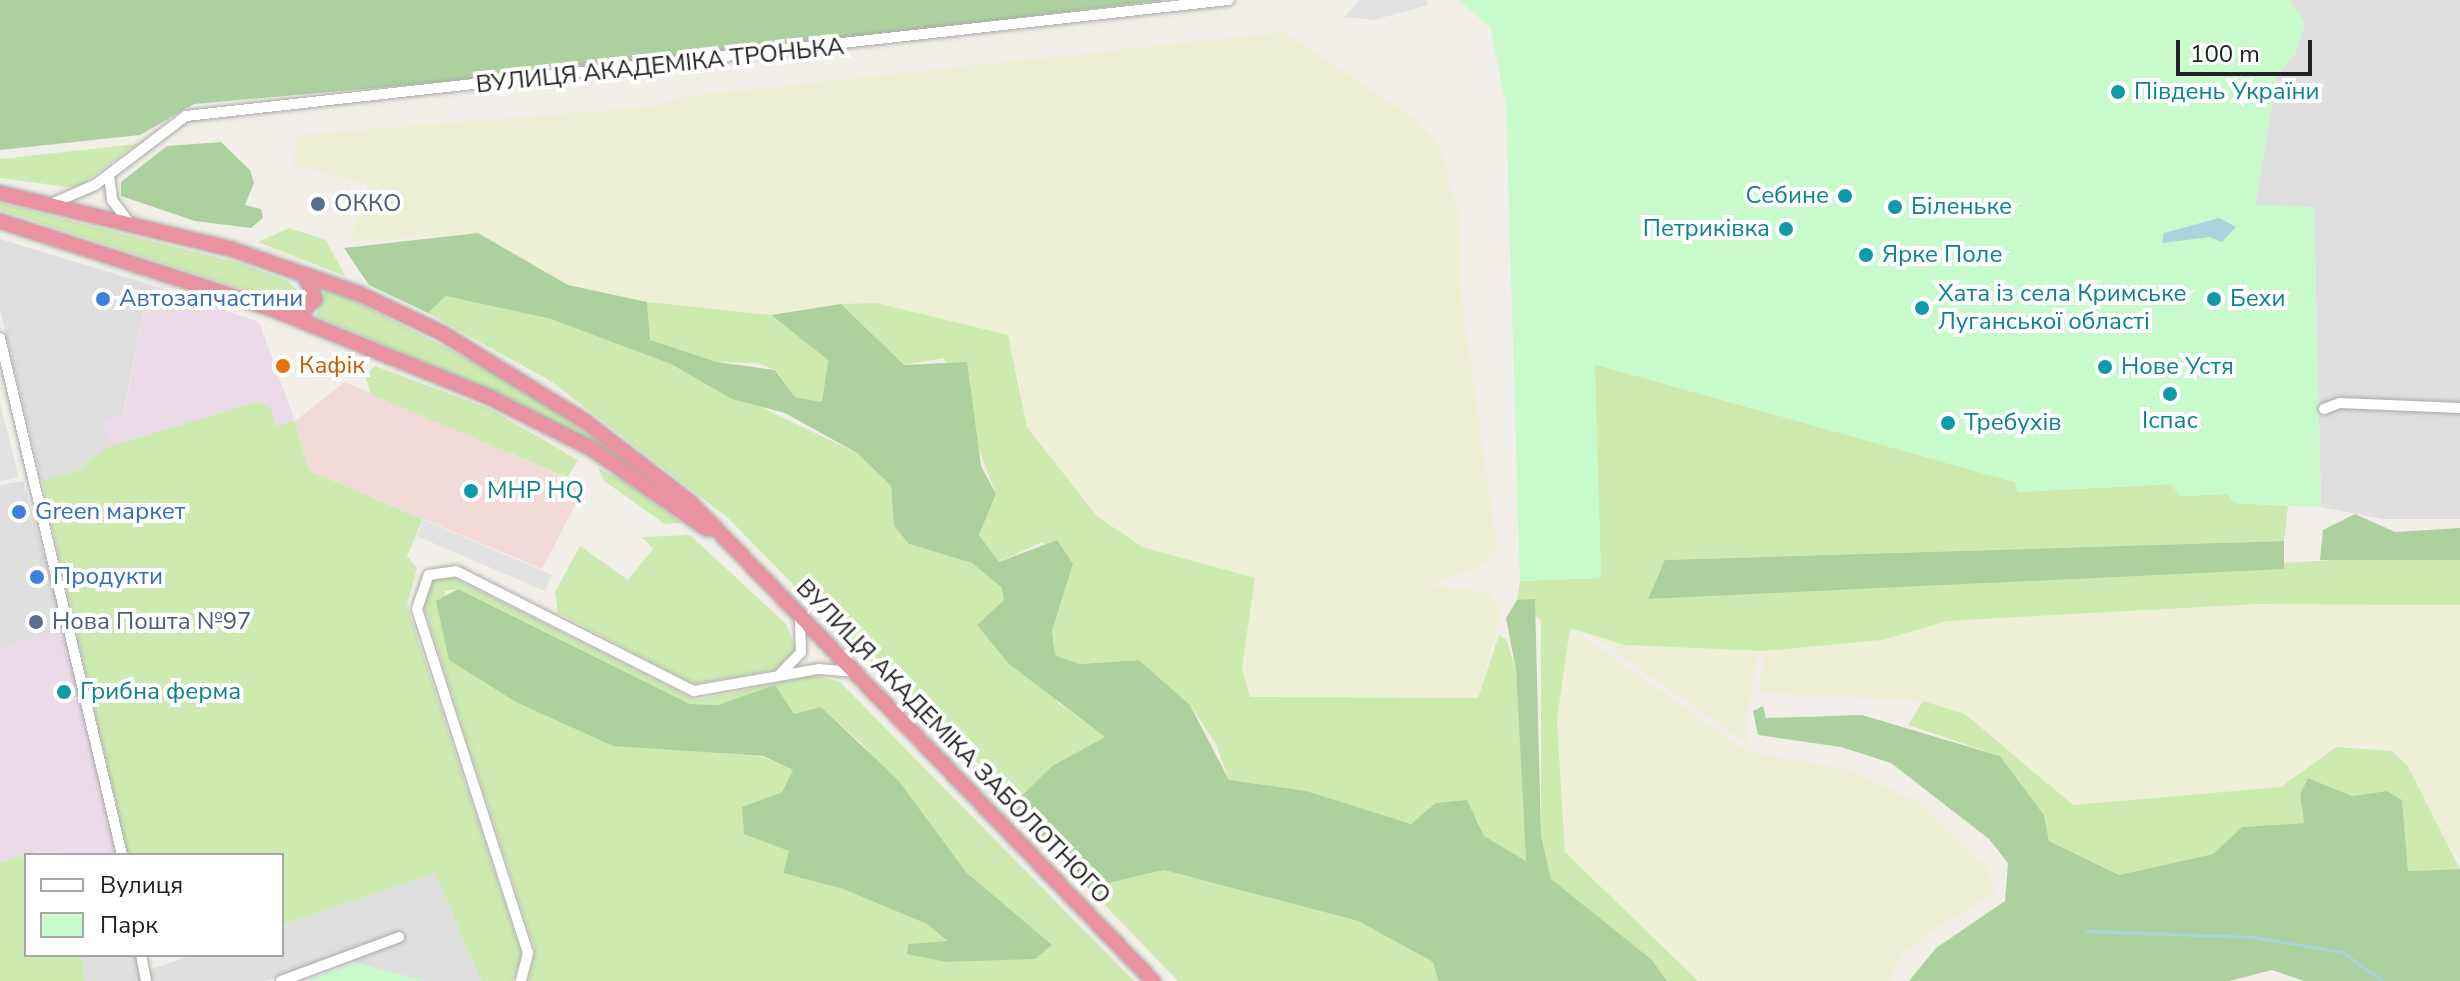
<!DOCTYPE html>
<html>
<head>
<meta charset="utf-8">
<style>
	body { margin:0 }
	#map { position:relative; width:2460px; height:981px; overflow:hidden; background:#f2efe9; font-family:"Nunito Sans",sans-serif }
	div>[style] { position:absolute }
	.residential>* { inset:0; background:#e0dfdf }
	.commercial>* { inset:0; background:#f2dad9 }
	.industrial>* { inset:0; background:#ebdbe8 }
	.farmland>* { inset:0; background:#eef0d5 }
	.grass>* { inset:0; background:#cdebb0 }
	.forest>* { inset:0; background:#add19e }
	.park>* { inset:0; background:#c8facc }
	.parking>* { inset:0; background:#e2e2e2 }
	.water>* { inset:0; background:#aad3df }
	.stream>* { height:3px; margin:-1.5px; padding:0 1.5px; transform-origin:1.5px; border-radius:1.5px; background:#aad3df }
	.roads { filter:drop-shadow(0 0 2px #a9a9a9) drop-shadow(0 0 2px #a9a9a9) }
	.minor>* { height:10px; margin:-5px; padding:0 5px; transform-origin:5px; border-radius:5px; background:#fff }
	.highway>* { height:14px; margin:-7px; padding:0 7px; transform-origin:7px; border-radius:7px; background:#e892a2 }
	.dots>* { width:22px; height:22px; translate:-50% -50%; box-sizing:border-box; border:4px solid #fff; border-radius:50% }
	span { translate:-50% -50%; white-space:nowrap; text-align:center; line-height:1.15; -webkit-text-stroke:8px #fff; paint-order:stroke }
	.street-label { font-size:24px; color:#222 }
	.culture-label { font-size:24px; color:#0d838f }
	.left { translate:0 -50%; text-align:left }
	.right { translate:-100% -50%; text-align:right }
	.service-label { font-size:24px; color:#4e5e75 }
	.shop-label { font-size:24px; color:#366cbe }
	.food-label { font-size:24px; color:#c56008 }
	.legend { position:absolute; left:24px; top:853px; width:260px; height:104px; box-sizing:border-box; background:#fff; border:2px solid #a7a7a7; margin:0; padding:10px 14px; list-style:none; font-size:24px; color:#222 }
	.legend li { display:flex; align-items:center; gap:16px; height:40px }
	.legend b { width:40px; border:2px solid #a7a7a7 }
	.scale { position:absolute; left:2176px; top:40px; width:136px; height:36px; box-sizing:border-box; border:4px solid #222; border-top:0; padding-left:10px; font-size:24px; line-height:28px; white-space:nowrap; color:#222; -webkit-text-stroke:6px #fff; paint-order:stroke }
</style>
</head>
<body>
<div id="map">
	<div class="residential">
		<div style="clip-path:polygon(2290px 0,2460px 0,2460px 519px,2382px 519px,2321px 507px,2314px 208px,2255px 206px,2277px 75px,2294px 56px,2305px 23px)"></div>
		<div style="clip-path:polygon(0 239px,149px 284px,123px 415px,104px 422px,110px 446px,77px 470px,42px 481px,0 310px)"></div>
		<div style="clip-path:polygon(23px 481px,65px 629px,0 648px,0 485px)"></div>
		<div style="clip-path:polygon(435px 873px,481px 981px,424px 981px,356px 963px,351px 955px,265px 981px,152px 981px,149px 970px,192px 955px,282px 955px,282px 925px)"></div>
		<div style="clip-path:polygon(82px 955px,137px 955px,142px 981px,84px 981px)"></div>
	</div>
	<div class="commercial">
		<div style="clip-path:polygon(345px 382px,574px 481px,579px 498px,542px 569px,308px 470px,295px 421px)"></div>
	</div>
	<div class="industrial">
		<div style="clip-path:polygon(149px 284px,259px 322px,295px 421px,276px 426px,256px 402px,110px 446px,104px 422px,124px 414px)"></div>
		<div style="clip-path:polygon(65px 629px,117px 855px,39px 852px,0 862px,0 648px)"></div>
	</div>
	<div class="farmland">
		<div style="clip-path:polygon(1283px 32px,1413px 117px,1439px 145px,1458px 212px,1460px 285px,1497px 548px,1483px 564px,1429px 585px,1490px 593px,1501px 614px,1478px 698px,1250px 697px,1242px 668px,1255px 578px,1141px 547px,1098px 516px,1027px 426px,1014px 353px,876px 303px,771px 315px,630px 300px,568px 285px,478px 233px,349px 242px,368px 184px,293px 165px,297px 135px,650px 107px,689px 96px)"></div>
		<div style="clip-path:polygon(2258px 604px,2460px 605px,2460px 858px,2432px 824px,2408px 766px,2392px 751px,2368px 744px,2336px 747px,2281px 787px,2073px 805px,1965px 714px,1923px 701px,1759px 693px,1764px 651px,1882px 640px,1947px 621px)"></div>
		<div style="clip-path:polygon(1570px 627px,1747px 751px,1850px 770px,1917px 802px,1987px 868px,1995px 893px,1927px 934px,1903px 953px,1889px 981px,1698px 981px,1566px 853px,1557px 720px)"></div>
		<div style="clip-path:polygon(1591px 635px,1625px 645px,1759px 651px,1745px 727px,1749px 745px)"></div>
	</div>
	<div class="grass">
		<div style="clip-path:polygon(137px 144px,76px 188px,0 178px,0 159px)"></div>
		<div style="clip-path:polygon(0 203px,243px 264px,288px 281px,305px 298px,294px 306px,0 210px)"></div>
		<div style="clip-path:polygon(289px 228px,326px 240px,345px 276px,258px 242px)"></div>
		<div style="clip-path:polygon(326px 286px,511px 381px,652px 479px,512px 399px,316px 316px)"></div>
		<div style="clip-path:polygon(446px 296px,551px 319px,671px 364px,857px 453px,891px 486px,894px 526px,909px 544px,972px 563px,1002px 588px,1057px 702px,1106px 737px,1052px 766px,1010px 807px,728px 518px,552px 382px,428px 313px)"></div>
		<div style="clip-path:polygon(647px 302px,771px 315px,828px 360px,822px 402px,795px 397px,776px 370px,757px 363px,717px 362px,649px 340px)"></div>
		<div style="clip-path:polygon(876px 303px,1008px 335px,1027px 427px,1097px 516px,1142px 547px,1255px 578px,1242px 668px,1250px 697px,1478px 698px,1499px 635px,1506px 639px,1516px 670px,1526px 861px,1484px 837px,1477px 820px,1436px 803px,1412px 824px,1229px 780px,1216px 744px,1190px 705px,1139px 660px,1080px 664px,1055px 655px,1052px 631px,1073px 564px,1042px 542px,999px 562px,979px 535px,996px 494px,944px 358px,904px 365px,841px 304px)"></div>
		<div style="clip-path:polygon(1594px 364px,2015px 482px,2018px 492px,2171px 484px,2180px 496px,2228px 494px,2234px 503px,2288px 506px,2284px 541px,1666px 560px,1649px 599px,2423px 555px,2460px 560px,2460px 605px,2258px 604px,1947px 621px,1882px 640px,1764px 651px,1625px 645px,1570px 628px,1557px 720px,1565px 852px,1698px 981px,1667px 981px,1652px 960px,1551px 880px,1541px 836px,1541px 620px,1517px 600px,1520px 581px,1601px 578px)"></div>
		<div style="clip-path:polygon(375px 366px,490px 409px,578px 460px,568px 476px,559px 474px,371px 394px,365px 375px)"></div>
		<div style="clip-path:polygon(256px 402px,270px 407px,276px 426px,295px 421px,308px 470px,423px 519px,407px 556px,417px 568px,407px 606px,522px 956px,513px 981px,481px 981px,435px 873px,282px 925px,282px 855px,128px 854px,42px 481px,77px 470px,110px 446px)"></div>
		<div style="clip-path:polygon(598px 468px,627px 483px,682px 523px,665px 524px,604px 481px)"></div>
		<div style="clip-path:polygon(690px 535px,786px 624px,797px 650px,779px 669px,694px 684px,558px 613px,555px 592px,580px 546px,628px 580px,653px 549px,642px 537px)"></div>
		<div style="clip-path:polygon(evenodd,433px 578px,454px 578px,695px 700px,813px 676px,839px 681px,1134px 981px,529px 981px,535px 950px,424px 607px,433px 578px,458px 589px,690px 704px,718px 705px,775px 686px,794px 714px,821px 707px,863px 745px,966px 872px,1051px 945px,908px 944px,947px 942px,927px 924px,843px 889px,784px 873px,790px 851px,742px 807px,782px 792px,793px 770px,763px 757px,659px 748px,449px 660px,445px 591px,458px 589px)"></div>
		<div style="clip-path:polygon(1923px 701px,1965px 714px,2073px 805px,2281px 787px,2336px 747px,2392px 751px,2408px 766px,2460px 869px,2408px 871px,2402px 801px,2388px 791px,2352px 796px,2308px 778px,2300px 794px,2304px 823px,2242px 827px,2213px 854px,2119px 875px,2049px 841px,2044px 815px,2000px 756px,1908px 725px)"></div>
		<div style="clip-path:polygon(26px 855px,26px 955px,82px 955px,84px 981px,0 981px,0 862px)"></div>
		<div style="clip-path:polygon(1164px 870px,1358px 921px,1433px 962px,1438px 981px,1178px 981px,1100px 900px,1108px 883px)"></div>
	</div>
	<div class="forest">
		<div style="clip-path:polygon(0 0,1165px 0,610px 67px,194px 104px,140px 135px,0 150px)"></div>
		<div style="clip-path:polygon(221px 142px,250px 170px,254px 183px,245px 205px,261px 209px,263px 218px,251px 228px,195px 221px,121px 196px,121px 182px,167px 146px)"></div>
		<div style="clip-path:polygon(478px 233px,568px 285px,647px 302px,650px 340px,717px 362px,775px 370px,795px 397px,822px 402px,828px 360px,771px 315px,841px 304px,904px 365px,967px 362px,981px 466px,996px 494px,979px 535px,999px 562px,1057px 540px,1073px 564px,1052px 631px,1055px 655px,1080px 664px,1139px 660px,1190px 705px,1229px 780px,1306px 791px,1411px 824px,1436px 803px,1467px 800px,1484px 836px,1526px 861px,1516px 670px,1506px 618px,1517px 600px,1535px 599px,1541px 836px,1551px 879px,1652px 960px,1667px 981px,1438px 981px,1433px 962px,1358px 921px,1164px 870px,1108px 883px,1100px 900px,1010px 807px,1052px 766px,1105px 737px,1009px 664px,977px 625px,1004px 600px,1002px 588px,972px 563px,909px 544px,894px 526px,891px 486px,857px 453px,785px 413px,732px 399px,671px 364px,551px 319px,446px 296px,428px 313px,369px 285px,344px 248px)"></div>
		<div style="clip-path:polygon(2355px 514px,2395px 532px,2460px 528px,2460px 560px,2320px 560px,2323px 530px)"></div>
		<div style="clip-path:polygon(2284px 541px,2284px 569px,1648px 599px,1665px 560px)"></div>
		<div style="clip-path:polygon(458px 589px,690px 704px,718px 705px,775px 685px,794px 714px,821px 707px,898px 780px,966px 872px,1052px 945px,1035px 959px,946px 962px,907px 954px,908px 944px,947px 941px,927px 924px,843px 889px,783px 873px,789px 851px,744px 834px,742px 807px,782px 792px,793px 770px,763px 756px,613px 746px,516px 702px,449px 660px,436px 601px)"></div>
		<div style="clip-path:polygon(1763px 706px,1766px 718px,1862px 715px,2000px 756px,2044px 815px,2049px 841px,2119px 875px,2213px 854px,2242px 827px,2304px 823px,2300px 794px,2308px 778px,2352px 796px,2387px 791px,2402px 800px,2408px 871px,2460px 869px,2460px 981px,2304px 981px,2272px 970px,2229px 981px,1909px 981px,1936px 948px,2005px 901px,2008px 863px,1989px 839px,1891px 763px,1841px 747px,1758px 735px,1753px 711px)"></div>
	</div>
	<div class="park">
		<div style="clip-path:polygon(1458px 0,2290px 0,2305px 23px,2294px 56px,2277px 75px,2255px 205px,2314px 207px,2321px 507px,2234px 503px,2228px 494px,2180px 496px,2171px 484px,2018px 492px,2014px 482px,1595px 364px,1601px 578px,1520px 581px,1506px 104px,1490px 27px)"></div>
		<div style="clip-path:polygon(356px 963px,424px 981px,305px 981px)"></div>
	</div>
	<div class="parking">
		<div style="clip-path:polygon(1360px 0,1427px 0,1428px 5px,1374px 20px,1344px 17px)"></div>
		<div style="clip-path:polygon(0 403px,19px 477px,0 481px)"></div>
		<div style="clip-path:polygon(424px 520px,552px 575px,545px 591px,417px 536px)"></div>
	</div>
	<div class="water">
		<div style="clip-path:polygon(2219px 218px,2236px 227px,2222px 242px,2210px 237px,2162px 243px,2164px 233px)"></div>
	</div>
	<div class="stream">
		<div style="left:2087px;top:931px;width:167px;rotate:2.1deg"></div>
		<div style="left:2254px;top:937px;width:89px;rotate:9.7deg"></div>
		<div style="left:2342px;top:952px;width:50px;rotate:35.3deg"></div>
	</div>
	<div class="roads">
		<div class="minor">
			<div style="left:109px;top:175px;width:25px;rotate:83deg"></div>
			<div style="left:112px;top:200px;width:26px;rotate:53deg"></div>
			<div style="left:51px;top:204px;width:48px;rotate:-23.4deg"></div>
			<div style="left:95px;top:185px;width:114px;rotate:-37.2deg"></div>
			<div style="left:186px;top:116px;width:1049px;rotate:-6.35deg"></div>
			<div style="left:0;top:338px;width:531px;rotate:76.72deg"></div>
			<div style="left:2324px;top:409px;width:17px;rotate:-21deg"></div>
			<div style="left:2340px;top:403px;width:120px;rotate:2.4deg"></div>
			<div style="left:781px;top:673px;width:29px;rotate:-46deg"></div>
			<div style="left:801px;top:652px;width:37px;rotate:-92deg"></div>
			<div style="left:141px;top:955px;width:26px;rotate:79deg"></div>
			<div style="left:281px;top:981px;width:126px;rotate:-20.4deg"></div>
			<div style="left:521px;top:981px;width:29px;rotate:-76deg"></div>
			<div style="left:528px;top:953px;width:361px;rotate:-107.9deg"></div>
			<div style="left:417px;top:609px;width:36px;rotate:-71deg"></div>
			<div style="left:429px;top:575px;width:27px;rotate:-8deg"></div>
			<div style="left:456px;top:571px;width:267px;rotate:26.8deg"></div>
			<div style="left:694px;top:691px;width:127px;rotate:-10deg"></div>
			<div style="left:819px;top:669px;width:36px;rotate:5deg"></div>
		</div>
		<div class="highway">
			<div style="left:0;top:193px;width:238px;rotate:13.6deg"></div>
			<div style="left:231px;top:249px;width:137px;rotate:19.2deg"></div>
			<div style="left:360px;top:294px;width:91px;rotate:25.4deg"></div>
			<div style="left:442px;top:333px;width:169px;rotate:31.7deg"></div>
			<div style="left:586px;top:422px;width:133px;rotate:37.6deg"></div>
			<div style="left:691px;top:503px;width:665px;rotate:45.98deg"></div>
			<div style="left:0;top:221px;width:289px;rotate:17.9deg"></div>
			<div style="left:275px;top:310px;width:231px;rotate:22.1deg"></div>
			<div style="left:489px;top:397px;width:115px;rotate:26.8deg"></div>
			<div style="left:592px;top:449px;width:140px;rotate:34.8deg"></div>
			<div style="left:296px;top:318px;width:27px;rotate:-45deg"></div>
			<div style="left:315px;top:299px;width:26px;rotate:-113deg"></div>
		</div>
	</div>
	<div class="dots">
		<div style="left:2118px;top:92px;background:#0f9aa8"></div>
		<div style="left:1845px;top:196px;background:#0f9aa8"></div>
		<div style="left:318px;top:204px;background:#5c6f8a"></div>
		<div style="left:1895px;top:207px;background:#0f9aa8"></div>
		<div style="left:1786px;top:229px;background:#0f9aa8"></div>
		<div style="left:1866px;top:255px;background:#0f9aa8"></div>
		<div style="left:103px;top:299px;background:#3f7fe0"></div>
		<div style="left:2214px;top:299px;background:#0f9aa8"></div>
		<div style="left:1922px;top:308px;background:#0f9aa8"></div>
		<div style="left:283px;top:366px;background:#e8710a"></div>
		<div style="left:2105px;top:367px;background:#0f9aa8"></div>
		<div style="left:2170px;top:394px;background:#0f9aa8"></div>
		<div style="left:1948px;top:423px;background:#0f9aa8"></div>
		<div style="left:471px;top:491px;background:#0f9aa8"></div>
		<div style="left:19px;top:512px;background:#3f7fe0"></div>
		<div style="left:37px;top:577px;background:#3f7fe0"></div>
		<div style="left:36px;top:622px;background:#5c6f8a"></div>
		<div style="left:64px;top:692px;background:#0f9aa8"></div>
	</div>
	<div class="street-label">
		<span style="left:660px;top:66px;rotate:-6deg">ВУЛИЦЯ АКАДЕМІКА ТРОНЬКА</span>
		<span style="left:953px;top:742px;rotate:46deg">ВУЛИЦЯ АКАДЕМІКА ЗАБОЛОТНОГО</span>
	</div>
	<div class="culture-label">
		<span class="left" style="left:2134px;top:92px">Південь України</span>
		<span class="right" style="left:1829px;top:196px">Себине</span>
		<span class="left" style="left:1911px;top:207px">Біленьке</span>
		<span class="right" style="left:1770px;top:229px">Петриківка</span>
		<span class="left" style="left:1882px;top:255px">Ярке Поле</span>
		<span class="left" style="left:1938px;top:308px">Хата iз села Кримське<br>Луганської області</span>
		<span class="left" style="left:2230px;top:299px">Бехи</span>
		<span class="left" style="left:2121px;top:367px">Нове Устя</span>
		<span style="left:2170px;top:421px">Іспас</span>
		<span class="left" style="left:1964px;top:423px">Требухів</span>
		<span class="left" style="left:487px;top:491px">MHP HQ</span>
		<span class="left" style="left:80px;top:692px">Грибна ферма</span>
	</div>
	<div class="service-label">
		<span class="left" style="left:334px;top:204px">ОККО</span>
		<span class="left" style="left:52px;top:622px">Нова Пошта №97</span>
	</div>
	<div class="shop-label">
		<span class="left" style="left:119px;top:299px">Автозапчастини</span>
		<span class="left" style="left:35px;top:512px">Green маркет</span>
		<span class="left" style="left:53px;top:577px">Продукти</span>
	</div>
	<div class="food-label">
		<span class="left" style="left:299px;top:366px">Кафік</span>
	</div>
	<ul class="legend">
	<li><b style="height:10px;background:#fff"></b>Вулиця</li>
	<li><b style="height:22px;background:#c8facc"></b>Парк</li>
	</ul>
	<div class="scale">100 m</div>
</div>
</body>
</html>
